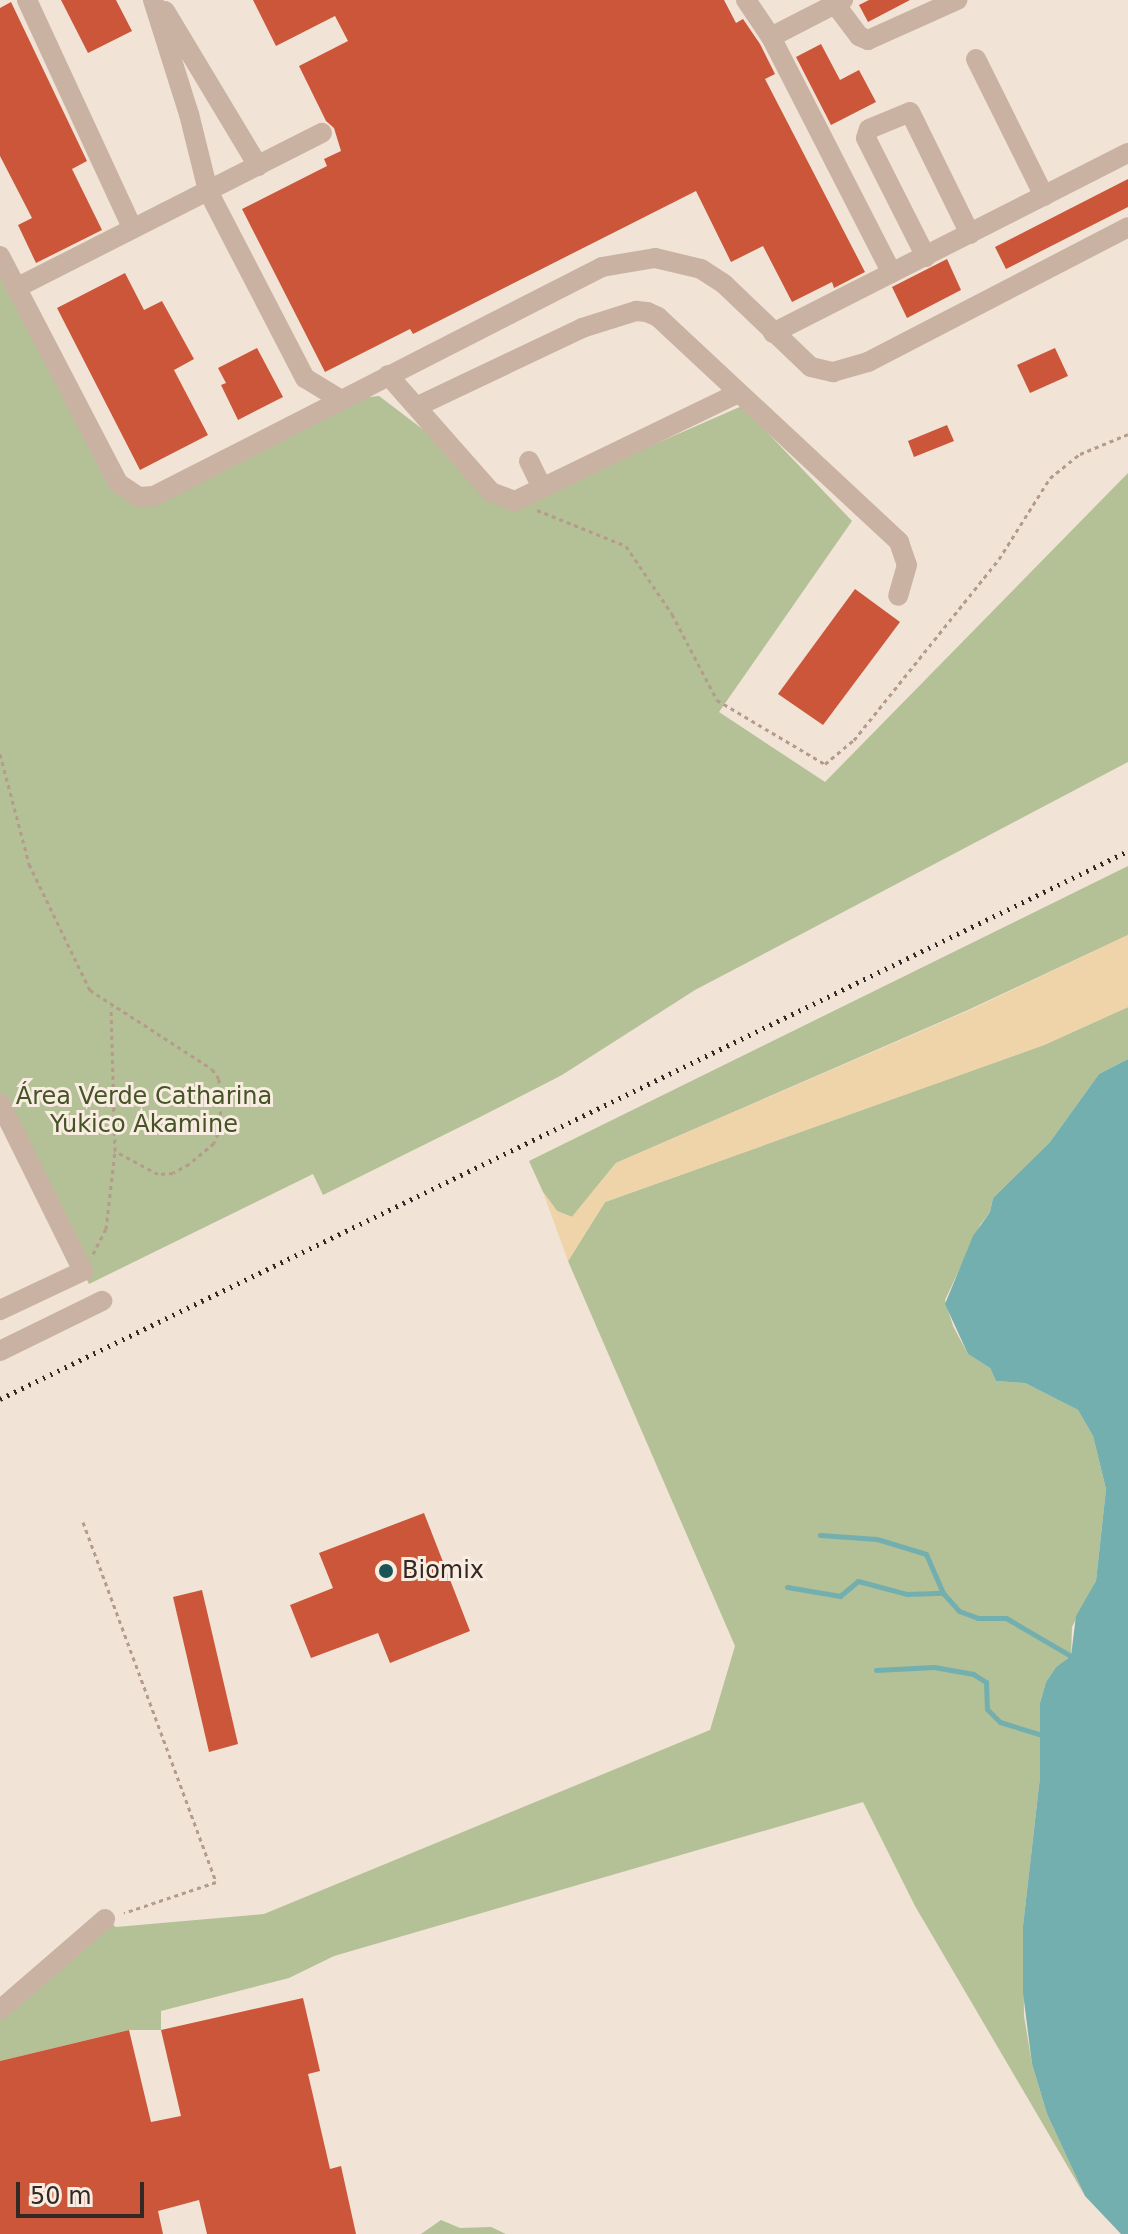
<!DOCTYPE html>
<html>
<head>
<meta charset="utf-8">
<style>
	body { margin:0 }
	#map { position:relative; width:1128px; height:2234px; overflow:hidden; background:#f1e3d6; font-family:"DejaVu Sans",sans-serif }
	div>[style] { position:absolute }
	.green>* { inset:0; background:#b4c096 }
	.sand>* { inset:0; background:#efd4aa }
	.water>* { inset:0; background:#74afaf }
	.stream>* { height:5px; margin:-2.5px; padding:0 2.5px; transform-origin:2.5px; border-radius:2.5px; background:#74afaf }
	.building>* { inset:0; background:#cb563a }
	.path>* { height:3px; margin-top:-1.5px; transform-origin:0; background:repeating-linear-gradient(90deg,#b59b8c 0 4px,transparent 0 8px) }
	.minor>* { height:20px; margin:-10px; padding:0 10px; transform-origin:10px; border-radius:10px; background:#c9b2a2 }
	.rail>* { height:5px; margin-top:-2.5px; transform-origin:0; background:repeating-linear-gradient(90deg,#342824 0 2px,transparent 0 8px) }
	.dots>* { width:22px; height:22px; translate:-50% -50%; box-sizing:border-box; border:4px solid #f9ede2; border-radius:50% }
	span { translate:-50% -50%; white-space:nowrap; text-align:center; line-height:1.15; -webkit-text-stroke:6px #f9ede2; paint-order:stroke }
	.park-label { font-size:24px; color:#455327 }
	.poi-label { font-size:24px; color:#342824 }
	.left { translate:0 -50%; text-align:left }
	.scale { position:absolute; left:16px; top:2182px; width:128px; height:36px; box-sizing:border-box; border:4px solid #342824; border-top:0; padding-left:10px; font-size:24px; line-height:28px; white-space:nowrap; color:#342824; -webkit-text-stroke:6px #f9ede2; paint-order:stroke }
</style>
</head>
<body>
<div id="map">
	<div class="green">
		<div style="clip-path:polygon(0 256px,118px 482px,139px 497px,341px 400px,379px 396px,520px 503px,742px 406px,852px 521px,719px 712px,825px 782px,1128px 473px,1128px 762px,695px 990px,562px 1075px,480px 1117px,323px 1195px,313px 1174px,89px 1284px,0 1103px)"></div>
		<div style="clip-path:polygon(1128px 866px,1128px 935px,968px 1010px,616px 1163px,572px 1217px,557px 1211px,543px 1192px,529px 1161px)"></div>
		<div style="clip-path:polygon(1128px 1007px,1128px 1059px,1099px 1074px,1050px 1142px,993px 1198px,990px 1212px,980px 1225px,945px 1300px,953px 1326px,968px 1354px,990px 1368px,996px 1381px,1025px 1383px,1078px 1410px,1093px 1436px,1106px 1489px,1096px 1581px,1072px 1627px,1071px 1656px,1056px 1667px,1046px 1682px,1040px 1703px,1040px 1777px,1023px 1926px,1024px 2016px,1032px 2064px,1047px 2114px,1085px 2196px,915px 1906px,863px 1802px,334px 1956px,289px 1978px,161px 2011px,161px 2030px,129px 2030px,0 2061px,0 2010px,105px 1919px,116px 1927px,264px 1914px,710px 1730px,735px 1646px,568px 1261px,605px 1202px,1044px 1045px)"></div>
		<div style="clip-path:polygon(441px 2220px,460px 2228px,491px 2227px,506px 2234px,421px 2234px)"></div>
	</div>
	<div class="sand">
		<div style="clip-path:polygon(1128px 935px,1128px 1007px,1044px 1045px,605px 1202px,568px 1261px,543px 1192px,557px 1211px,572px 1217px,616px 1163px,968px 1011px)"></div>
	</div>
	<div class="water">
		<div style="clip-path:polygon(1128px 1059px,1128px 2234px,1121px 2234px,1085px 2196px,1047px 2114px,1032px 2064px,1023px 1993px,1023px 1926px,1040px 1777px,1040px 1703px,1046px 1682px,1056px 1667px,1071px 1656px,1076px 1616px,1096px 1581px,1106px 1489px,1093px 1436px,1078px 1410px,1025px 1383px,996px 1381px,990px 1368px,968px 1354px,945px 1304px,973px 1236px,990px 1212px,993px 1198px,1050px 1142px,1099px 1074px)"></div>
	</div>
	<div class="stream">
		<div style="left:820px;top:1535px;width:57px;rotate:4deg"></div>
		<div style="left:877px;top:1539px;width:51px;rotate:17deg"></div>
		<div style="left:926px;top:1554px;width:43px;rotate:66.4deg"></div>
		<div style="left:787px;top:1587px;width:54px;rotate:9.6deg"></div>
		<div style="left:840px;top:1596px;width:23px;rotate:-40deg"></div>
		<div style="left:858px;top:1581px;width:51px;rotate:14.9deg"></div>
		<div style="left:907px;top:1594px;width:36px;rotate:-2deg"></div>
		<div style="left:943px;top:1593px;width:24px;rotate:48deg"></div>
		<div style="left:959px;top:1611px;width:20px;rotate:20deg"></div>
		<div style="left:978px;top:1618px;width:28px"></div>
		<div style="left:1006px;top:1618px;width:75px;rotate:30.3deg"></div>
		<div style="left:876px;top:1670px;width:58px;rotate:-3deg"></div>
		<div style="left:934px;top:1667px;width:40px;rotate:10deg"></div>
		<div style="left:973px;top:1674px;width:15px;rotate:32deg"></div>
		<div style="left:986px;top:1682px;width:27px;rotate:88deg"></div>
		<div style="left:987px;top:1709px;width:18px;rotate:45deg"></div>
		<div style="left:1000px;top:1722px;width:41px;rotate:17.1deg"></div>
	</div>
	<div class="building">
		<div style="clip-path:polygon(61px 0,116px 0,132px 31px,88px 53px)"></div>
		<div style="clip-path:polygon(253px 0,724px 0,736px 23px,743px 19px,760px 44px,775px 74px,765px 79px,865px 272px,834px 288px,832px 282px,792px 302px,763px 246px,731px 262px,696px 191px,413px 334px,410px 329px,325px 372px,242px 209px,327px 166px,324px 159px,341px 151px,334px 128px,326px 121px,299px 66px,348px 41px,335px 16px,276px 46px)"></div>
		<div style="clip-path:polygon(869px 0,910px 0,868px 22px,859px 5px)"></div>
		<div style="clip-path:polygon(11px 2px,87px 161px,72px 169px,102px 230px,36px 263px,18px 225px,32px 218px,0 156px,0 8px)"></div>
		<div style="clip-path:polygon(821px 44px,840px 80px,859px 70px,876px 102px,831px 125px,796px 57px)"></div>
		<div style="clip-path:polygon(1128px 179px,1128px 207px,1006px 269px,995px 247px)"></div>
		<div style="clip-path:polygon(947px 259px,961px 290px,907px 318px,892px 287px)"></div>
		<div style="clip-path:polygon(125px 273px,144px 310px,162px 301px,194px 359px,174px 370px,208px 435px,140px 470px,57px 308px)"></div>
		<div style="clip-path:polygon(257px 348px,283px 397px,238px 420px,221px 385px,226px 383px,218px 368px)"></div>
		<div style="clip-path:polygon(1055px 348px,1068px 376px,1030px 393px,1017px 365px)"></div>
		<div style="clip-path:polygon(947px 425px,954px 441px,914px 457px,908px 441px)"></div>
		<div style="clip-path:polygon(855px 589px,900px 622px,823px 725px,778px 694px)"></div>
		<div style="clip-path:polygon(424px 1513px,470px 1631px,390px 1663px,378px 1633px,311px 1658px,290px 1605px,333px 1588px,319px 1553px)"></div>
		<div style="clip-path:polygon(202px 1590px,238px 1744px,209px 1752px,173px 1597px)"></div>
		<div style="clip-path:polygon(303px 1998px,320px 2071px,308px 2074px,330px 2169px,341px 2166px,356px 2234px,207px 2234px,199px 2200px,158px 2211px,163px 2234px,0 2234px,0 2061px,129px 2030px,151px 2122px,181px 2116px,161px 2030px)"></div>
	</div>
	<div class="path">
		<div style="left:537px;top:510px;width:96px;rotate:22deg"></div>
		<div style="left:626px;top:546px;width:82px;rotate:55.9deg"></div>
		<div style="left:672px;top:614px;width:97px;rotate:62.4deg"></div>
		<div style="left:717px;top:700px;width:126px;rotate:30.7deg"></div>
		<div style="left:825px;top:764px;width:38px;rotate:-40deg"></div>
		<div style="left:854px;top:740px;width:232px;rotate:-51.3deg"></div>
		<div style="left:999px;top:559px;width:96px;rotate:-57.8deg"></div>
		<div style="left:1050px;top:478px;width:38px;rotate:-39deg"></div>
		<div style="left:1080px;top:454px;width:52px;rotate:-22.6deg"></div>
		<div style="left:0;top:754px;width:114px;rotate:75.2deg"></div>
		<div style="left:29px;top:864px;width:140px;rotate:64.2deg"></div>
		<div style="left:90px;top:990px;width:145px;rotate:32.9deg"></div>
		<div style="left:212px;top:1069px;width:12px;rotate:55deg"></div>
		<div style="left:219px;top:1079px;width:47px;rotate:87.6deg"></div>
		<div style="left:221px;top:1126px;width:18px;rotate:112deg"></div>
		<div style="left:214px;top:1143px;width:33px;rotate:140deg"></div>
		<div style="left:189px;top:1164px;width:18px;rotate:151deg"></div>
		<div style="left:173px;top:1173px;width:15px;rotate:176deg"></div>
		<div style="left:158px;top:1174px;width:49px;rotate:-151.9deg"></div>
		<div style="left:93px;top:1254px;width:28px;rotate:-63deg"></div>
		<div style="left:106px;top:1229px;width:79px;rotate:-83.4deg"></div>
		<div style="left:115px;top:1151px;width:144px;rotate:-91.6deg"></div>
		<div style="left:83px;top:1522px;width:384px;rotate:69.7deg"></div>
		<div style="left:216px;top:1882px;width:97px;rotate:161.4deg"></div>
	</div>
	<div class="minor">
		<div style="left:27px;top:0;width:250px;rotate:65.2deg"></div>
		<div style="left:153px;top:0;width:120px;rotate:72.5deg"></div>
		<div style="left:189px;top:114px;width:79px;rotate:76.1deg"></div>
		<div style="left:208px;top:191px;width:211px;rotate:62.6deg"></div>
		<div style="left:305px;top:378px;width:42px;rotate:31.4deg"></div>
		<div style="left:746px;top:0;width:45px;rotate:56deg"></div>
		<div style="left:771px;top:37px;width:265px;rotate:62.9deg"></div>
		<div style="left:835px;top:4px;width:40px;rotate:53deg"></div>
		<div style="left:859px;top:36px;width:10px;rotate:24deg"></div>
		<div style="left:868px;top:40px;width:98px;rotate:-24.2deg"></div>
		<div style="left:165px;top:11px;width:181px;rotate:59deg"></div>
		<div style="left:771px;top:37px;width:81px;rotate:-27.2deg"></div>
		<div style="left:976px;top:59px;width:153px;rotate:63.6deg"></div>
		<div style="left:0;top:256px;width:256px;rotate:62.5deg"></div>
		<div style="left:118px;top:483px;width:25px;rotate:34deg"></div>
		<div style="left:139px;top:497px;width:15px;rotate:-4deg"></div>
		<div style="left:154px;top:496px;width:503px;rotate:-27.07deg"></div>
		<div style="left:602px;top:267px;width:54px;rotate:-9.6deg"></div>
		<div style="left:655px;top:258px;width:47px;rotate:13.4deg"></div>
		<div style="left:701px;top:269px;width:27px;rotate:33deg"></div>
		<div style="left:724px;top:284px;width:120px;rotate:43.7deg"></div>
		<div style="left:811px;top:367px;width:23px;rotate:13deg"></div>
		<div style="left:833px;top:372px;width:36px;rotate:-16deg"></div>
		<div style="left:868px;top:362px;width:293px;rotate:-27.4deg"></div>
		<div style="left:926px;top:257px;width:133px;rotate:-116.8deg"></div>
		<div style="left:866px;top:138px;width:9px;rotate:-72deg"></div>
		<div style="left:869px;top:129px;width:44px;rotate:-22.5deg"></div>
		<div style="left:910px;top:112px;width:136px;rotate:63.8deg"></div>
		<div style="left:16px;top:288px;width:343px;rotate:-26.9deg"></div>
		<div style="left:773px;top:333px;width:398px;rotate:-26.9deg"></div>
		<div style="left:388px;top:375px;width:156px;rotate:48.6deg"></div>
		<div style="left:491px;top:492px;width:26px;rotate:21deg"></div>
		<div style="left:515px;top:501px;width:248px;rotate:-25.8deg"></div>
		<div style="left:418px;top:406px;width:182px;rotate:-25.4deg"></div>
		<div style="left:582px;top:328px;width:57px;rotate:-17.5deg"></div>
		<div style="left:636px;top:311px;width:11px;rotate:5deg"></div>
		<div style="left:647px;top:312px;width:12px;rotate:24deg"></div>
		<div style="left:658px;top:317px;width:330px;rotate:43deg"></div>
		<div style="left:899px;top:542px;width:24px;rotate:71deg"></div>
		<div style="left:907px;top:565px;width:32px;rotate:106deg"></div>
		<div style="left:529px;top:461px;width:30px;rotate:64deg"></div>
		<div style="left:0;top:1103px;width:187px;rotate:63.7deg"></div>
		<div style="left:83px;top:1271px;width:92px;rotate:154.8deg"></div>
		<div style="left:0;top:1351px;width:114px;rotate:-26.1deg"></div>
		<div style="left:0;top:2010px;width:139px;rotate:-40.9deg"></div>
	</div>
	<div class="rail">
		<div style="left:0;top:1399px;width:1254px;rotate:-25.91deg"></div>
	</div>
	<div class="dots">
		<div style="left:386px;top:1571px;background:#195556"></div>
	</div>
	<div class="park-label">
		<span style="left:144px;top:1111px">Área Verde Catharina<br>Yukico Akamine</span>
	</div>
	<div class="poi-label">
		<span class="left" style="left:402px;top:1571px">Biomix</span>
	</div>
	<div class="scale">50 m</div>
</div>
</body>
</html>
